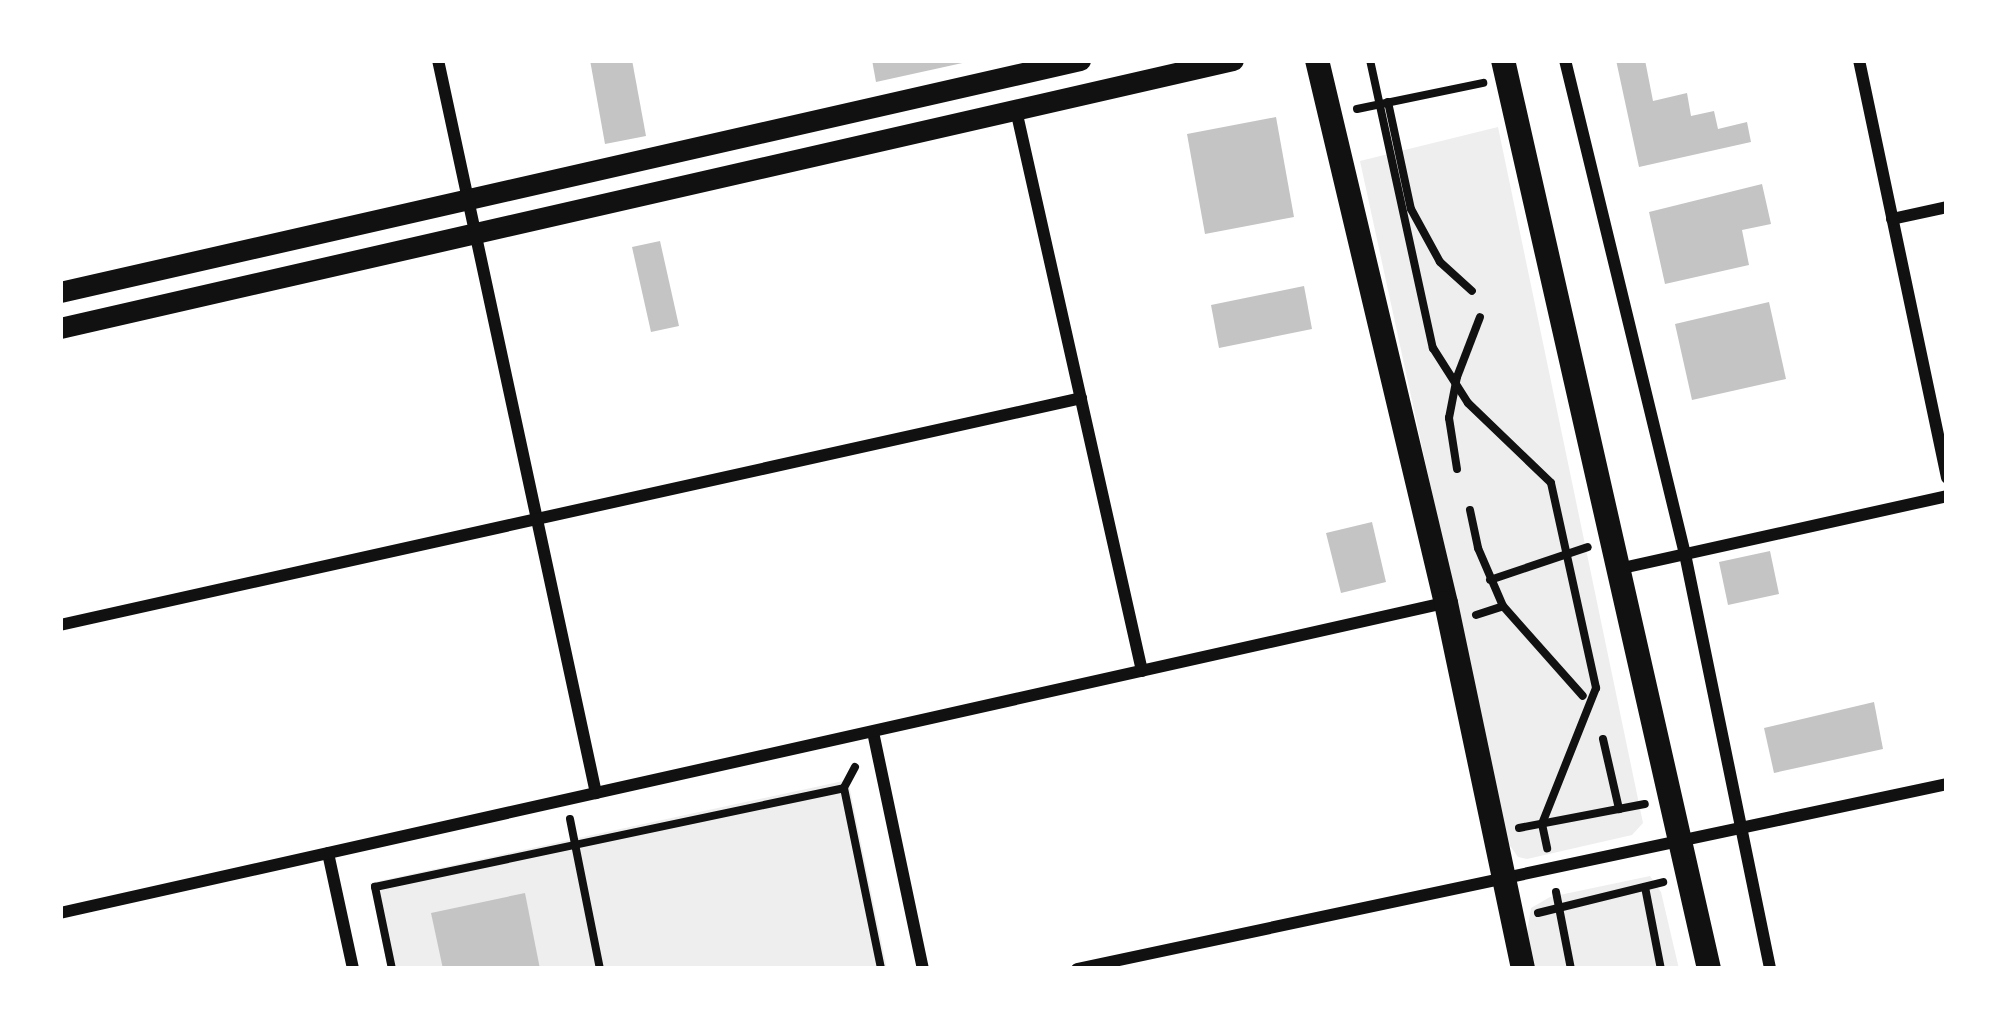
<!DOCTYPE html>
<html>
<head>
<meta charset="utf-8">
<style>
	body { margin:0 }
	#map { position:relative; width:2007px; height:1029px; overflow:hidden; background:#fff; font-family:"Space Grotesk",sans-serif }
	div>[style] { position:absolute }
	.green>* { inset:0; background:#eee }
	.building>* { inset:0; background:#c4c4c4 }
	.path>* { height:8px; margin:-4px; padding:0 4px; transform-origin:4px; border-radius:4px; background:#111 }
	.minor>* { height:12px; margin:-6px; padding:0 6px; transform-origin:6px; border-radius:6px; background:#111 }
	.tertiary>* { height:21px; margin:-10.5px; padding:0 10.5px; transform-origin:10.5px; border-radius:10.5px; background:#111 }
	.secondary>* { height:24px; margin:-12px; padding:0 12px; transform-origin:12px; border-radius:12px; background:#111 }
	span { translate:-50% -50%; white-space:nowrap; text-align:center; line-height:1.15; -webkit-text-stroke:12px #fff; paint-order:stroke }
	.frame { position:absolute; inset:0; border:63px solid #fff; pointer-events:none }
</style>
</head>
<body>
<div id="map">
	<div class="green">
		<div style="clip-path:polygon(1498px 127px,1643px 823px,1632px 835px,1527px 859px,1518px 857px,1508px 843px,1360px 161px)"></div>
		<div style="clip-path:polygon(848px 780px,887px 969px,388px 969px,370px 883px)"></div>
		<div style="clip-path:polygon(1650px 876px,1661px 892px,1679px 969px,1536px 969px,1527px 932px,1531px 908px,1550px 897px)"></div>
	</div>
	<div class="building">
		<div style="clip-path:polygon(590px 60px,632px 60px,646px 136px,605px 144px)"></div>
		<div style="clip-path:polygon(872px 60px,966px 60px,967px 62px,876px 82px)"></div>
		<div style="clip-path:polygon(1616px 60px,1645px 60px,1653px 101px,1687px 93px,1691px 116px,1714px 111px,1718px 129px,1747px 122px,1751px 142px,1639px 167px)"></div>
		<div style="clip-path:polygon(1276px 117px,1294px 217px,1205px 234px,1187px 134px)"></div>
		<div style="clip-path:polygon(1762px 184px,1771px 224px,1742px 230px,1749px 265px,1665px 284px,1649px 212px)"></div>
		<div style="clip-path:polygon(660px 241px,679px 326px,651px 332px,632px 247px)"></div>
		<div style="clip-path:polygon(1304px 286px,1312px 329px,1219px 348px,1211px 305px)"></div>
		<div style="clip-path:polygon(1769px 302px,1786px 379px,1692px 400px,1675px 324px)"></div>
		<div style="clip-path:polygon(1372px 522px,1386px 582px,1341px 593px,1326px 533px)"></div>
		<div style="clip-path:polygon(1770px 551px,1779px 594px,1728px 605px,1719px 562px)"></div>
		<div style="clip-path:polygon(1874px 702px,1883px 749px,1774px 773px,1764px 728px)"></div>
		<div style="clip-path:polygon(525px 893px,540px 969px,443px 969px,431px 913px)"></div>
	</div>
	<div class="path">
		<div style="left:1370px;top:60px;width:295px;rotate:77.7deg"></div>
		<div style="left:1433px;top:348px;width:65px;rotate:57.5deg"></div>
		<div style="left:1468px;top:403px;width:115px;rotate:43.9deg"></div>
		<div style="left:1551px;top:483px;width:210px;rotate:77.6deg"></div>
		<div style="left:1596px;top:688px;width:146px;rotate:111.7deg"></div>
		<div style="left:1542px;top:824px;width:25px;rotate:78deg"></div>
		<div style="left:1388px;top:102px;width:109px;rotate:77.9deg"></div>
		<div style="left:1411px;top:209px;width:60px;rotate:61.3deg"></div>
		<div style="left:1440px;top:262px;width:43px;rotate:42.2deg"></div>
		<div style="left:1357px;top:109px;width:129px;rotate:-11.7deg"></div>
		<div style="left:1457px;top:469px;width:52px;rotate:-98.9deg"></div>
		<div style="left:1449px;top:418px;width:42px;rotate:-79deg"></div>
		<div style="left:1457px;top:377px;width:64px;rotate:-69deg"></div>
		<div style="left:1470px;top:510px;width:39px;rotate:78deg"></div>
		<div style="left:1478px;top:548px;width:63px;rotate:66.7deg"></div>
		<div style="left:1503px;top:606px;width:120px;rotate:48.4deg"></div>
		<div style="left:1490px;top:580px;width:103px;rotate:-18.6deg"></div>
		<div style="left:1476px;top:615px;width:28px;rotate:-18deg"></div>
		<div style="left:1603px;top:739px;width:72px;rotate:77.1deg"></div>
		<div style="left:855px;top:767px;width:24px;rotate:118deg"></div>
		<div style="left:844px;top:788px;width:185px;rotate:78.4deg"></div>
		<div style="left:570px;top:819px;width:153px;rotate:78.7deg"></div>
		<div style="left:1519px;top:828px;width:128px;rotate:-10.8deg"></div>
		<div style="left:1645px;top:887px;width:84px;rotate:79deg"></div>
		<div style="left:1556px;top:892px;width:78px;rotate:79deg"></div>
		<div style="left:1538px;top:913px;width:129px;rotate:-13.9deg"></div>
		<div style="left:392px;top:969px;width:84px;rotate:-101.7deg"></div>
		<div style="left:375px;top:887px;width:479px;rotate:-11.9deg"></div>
	</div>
	<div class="minor">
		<div style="left:438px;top:60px;width:750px;rotate:77.84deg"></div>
		<div style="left:1565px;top:60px;width:508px;rotate:76.35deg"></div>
		<div style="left:1685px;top:554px;width:424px;rotate:78.4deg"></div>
		<div style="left:1859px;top:60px;width:427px;rotate:78.1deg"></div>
		<div style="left:1016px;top:110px;width:575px;rotate:77.34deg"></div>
		<div style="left:1892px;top:219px;width:56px;rotate:-12.3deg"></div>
		<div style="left:1618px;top:569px;width:337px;rotate:-12.5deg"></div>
		<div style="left:60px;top:625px;width:1046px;rotate:-12.53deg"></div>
		<div style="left:873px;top:732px;width:242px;rotate:78.1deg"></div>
		<div style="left:328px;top:853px;width:119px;rotate:77.8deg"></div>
		<div style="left:60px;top:913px;width:1419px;rotate:-12.62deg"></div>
		<div style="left:1077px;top:969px;width:889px;rotate:-12deg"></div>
	</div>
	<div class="tertiary">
		<div style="left:60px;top:292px;width:1046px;rotate:-12.81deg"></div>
		<div style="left:60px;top:328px;width:1203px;rotate:-12.87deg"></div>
	</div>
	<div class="secondary">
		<div style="left:1317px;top:60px;width:558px;rotate:76.64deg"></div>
		<div style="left:1446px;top:603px;width:374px;rotate:78.1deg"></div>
		<div style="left:1503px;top:60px;width:932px;rotate:77.23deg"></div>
	</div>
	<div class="frame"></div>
</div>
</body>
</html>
